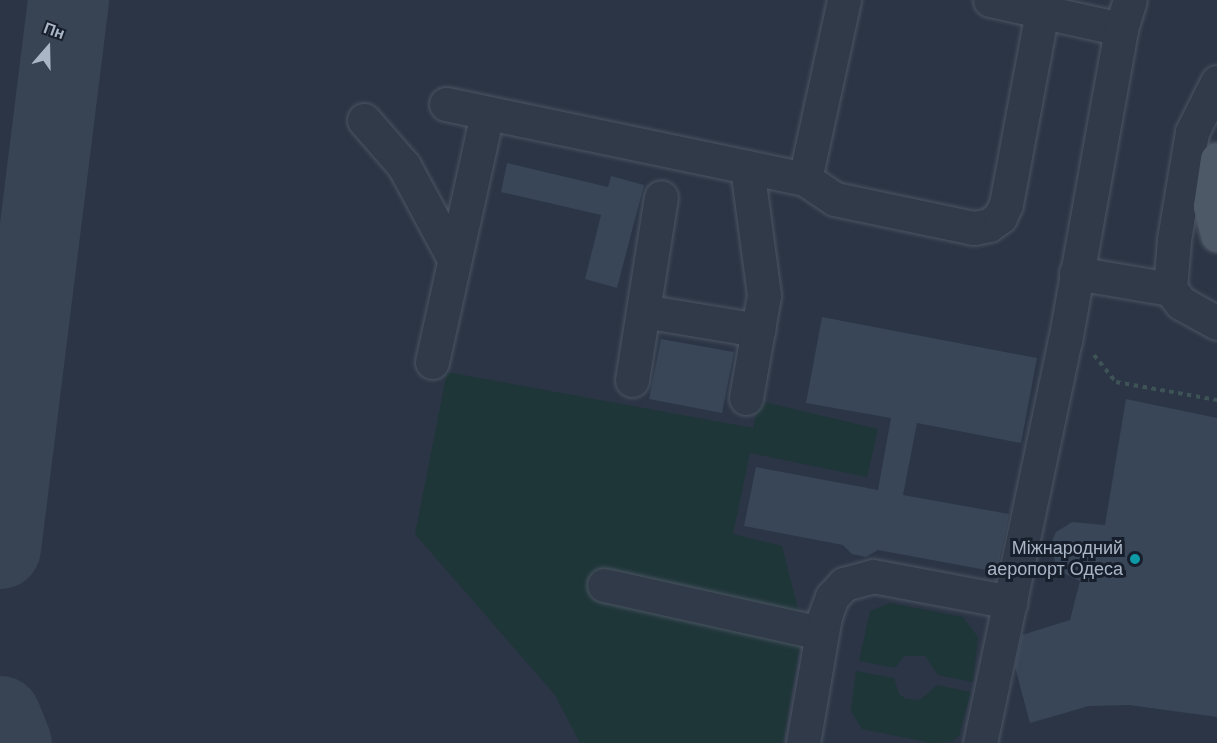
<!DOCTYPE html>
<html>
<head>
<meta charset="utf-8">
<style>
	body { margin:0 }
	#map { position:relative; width:1217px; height:743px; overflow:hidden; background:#1d2837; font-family:Helvetica,sans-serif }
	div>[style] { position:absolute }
	.airport>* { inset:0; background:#2b3545 }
	.green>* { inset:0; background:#1f3639 }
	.taxiway>* { height:81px; margin:-40.5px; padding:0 40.5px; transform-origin:40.5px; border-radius:40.5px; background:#384354 }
	.building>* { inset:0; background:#394658 }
	.path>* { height:4px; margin-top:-2px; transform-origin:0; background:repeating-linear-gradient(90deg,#3d5356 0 4.5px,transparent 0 9px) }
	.roads { filter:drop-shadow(0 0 2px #4b5563) drop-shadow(0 0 2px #4b5563) }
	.minor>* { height:33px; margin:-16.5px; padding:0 16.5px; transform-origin:16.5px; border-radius:16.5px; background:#313a48 }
	.major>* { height:33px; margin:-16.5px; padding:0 16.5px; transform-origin:16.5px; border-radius:16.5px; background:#4e5968 }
	.dots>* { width:16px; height:16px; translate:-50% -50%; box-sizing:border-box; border:3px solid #171f2c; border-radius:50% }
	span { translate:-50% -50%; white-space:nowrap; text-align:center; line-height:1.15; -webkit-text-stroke:6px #171f2c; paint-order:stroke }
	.poi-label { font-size:18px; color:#aab5c5 }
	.right { translate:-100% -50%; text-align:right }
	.north { position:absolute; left:18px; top:18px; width:60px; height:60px; -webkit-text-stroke:4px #171f2c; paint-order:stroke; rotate:20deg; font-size:16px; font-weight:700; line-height:24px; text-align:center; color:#aab5c5 }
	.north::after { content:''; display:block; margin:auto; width:21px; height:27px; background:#aab5c5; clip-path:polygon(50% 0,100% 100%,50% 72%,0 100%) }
</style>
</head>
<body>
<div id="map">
	<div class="airport">
		<div style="clip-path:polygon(0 0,1217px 0,1217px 743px,0 743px)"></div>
	</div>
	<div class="green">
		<div style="clip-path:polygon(447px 372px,753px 428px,760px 401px,878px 429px,867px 477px,750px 453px,733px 534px,782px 546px,803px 629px,783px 743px,580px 743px,555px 695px,415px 534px)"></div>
		<div style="clip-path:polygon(890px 603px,963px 617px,978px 637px,973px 682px,938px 675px,925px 656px,904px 656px,895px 668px,859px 661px,870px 611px)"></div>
		<div style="clip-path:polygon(856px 671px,894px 678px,899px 694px,906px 699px,920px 700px,937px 685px,971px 692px,959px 736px,951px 742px,931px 743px,862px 729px,851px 711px)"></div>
	</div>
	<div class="taxiway">
		<div style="left:0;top:548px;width:552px;rotate:-82.93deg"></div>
		<div style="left:0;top:716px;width:29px;rotate:68deg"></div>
	</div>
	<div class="building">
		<div style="clip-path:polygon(507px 163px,608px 187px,611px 176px,644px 185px,617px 288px,585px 279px,601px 215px,501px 192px)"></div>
		<div style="clip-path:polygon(822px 317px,1037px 358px,1021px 443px,917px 423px,903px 495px,1009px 514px,997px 572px,878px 550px,866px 557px,852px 554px,843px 545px,744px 526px,756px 467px,878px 490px,891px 418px,806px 403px)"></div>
		<div style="clip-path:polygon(661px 339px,734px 352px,722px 413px,649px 399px)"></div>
		<div style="clip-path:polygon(1126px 399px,1217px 418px,1217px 717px,1129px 705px,1089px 706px,1030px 723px,1015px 667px,1022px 635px,1070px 620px,1080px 581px,1061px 572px,1055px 564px,1052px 541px,1056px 532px,1072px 522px,1105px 525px)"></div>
	</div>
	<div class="path">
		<div style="left:1094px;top:355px;width:35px;rotate:51deg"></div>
		<div style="left:1116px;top:382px;width:103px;rotate:10.1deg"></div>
	</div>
	<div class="roads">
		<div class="minor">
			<div style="left:990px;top:0;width:134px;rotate:12.5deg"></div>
			<div style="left:1217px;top:82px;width:56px;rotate:116.6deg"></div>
			<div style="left:1192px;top:132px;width:109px;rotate:99.5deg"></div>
			<div style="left:1174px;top:240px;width:49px;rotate:94.7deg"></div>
			<div style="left:1170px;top:289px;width:18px;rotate:52deg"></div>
			<div style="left:1181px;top:303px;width:41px;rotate:29.1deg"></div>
			<div style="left:446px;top:104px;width:367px;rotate:11.8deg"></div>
			<div style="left:805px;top:179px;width:36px;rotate:34deg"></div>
			<div style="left:835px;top:199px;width:142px;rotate:11.8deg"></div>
			<div style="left:974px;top:228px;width:15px;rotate:-11deg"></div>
			<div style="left:989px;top:225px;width:14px;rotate:-36deg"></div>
			<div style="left:1000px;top:217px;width:14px;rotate:-65deg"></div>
			<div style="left:1006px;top:204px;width:195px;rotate:-79.4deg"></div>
			<div style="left:364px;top:120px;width:61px;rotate:49deg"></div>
			<div style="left:404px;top:166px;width:103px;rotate:61.7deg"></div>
			<div style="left:805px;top:179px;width:183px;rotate:-77.7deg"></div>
			<div style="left:1076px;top:273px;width:95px;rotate:9.7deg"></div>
			<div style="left:643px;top:311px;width:117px;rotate:9.4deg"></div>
			<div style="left:432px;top:362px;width:255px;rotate:-77.5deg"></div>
			<div style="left:632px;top:380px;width:185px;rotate:-81deg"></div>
			<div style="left:746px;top:398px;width:105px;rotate:-80.1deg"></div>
			<div style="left:764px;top:295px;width:129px;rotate:-97.6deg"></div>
			<div style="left:604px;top:585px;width:222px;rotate:12.5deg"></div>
			<div style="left:803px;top:743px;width:129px;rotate:-80.2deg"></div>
			<div style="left:825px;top:616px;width:20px;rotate:-70deg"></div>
			<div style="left:832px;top:597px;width:18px;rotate:-47deg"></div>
			<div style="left:844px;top:584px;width:30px;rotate:-15deg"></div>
			<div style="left:873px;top:576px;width:140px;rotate:10.7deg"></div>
			<div style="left:980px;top:743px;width:411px;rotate:-78.1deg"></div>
			<div style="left:1065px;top:341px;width:317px;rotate:-79.8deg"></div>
			<div style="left:1121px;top:29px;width:30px;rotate:-73deg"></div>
		</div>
		<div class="major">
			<div style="left:1217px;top:159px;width:48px;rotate:98.5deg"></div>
			<div style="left:1210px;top:206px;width:30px;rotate:76deg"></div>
		</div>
	</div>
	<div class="dots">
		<div style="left:1135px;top:559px;background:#0f9aa8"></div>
	</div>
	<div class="poi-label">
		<span class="right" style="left:1123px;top:559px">Міжнародний<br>аеропорт Одеса</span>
	</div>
	<div class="north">Пн</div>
</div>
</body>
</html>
